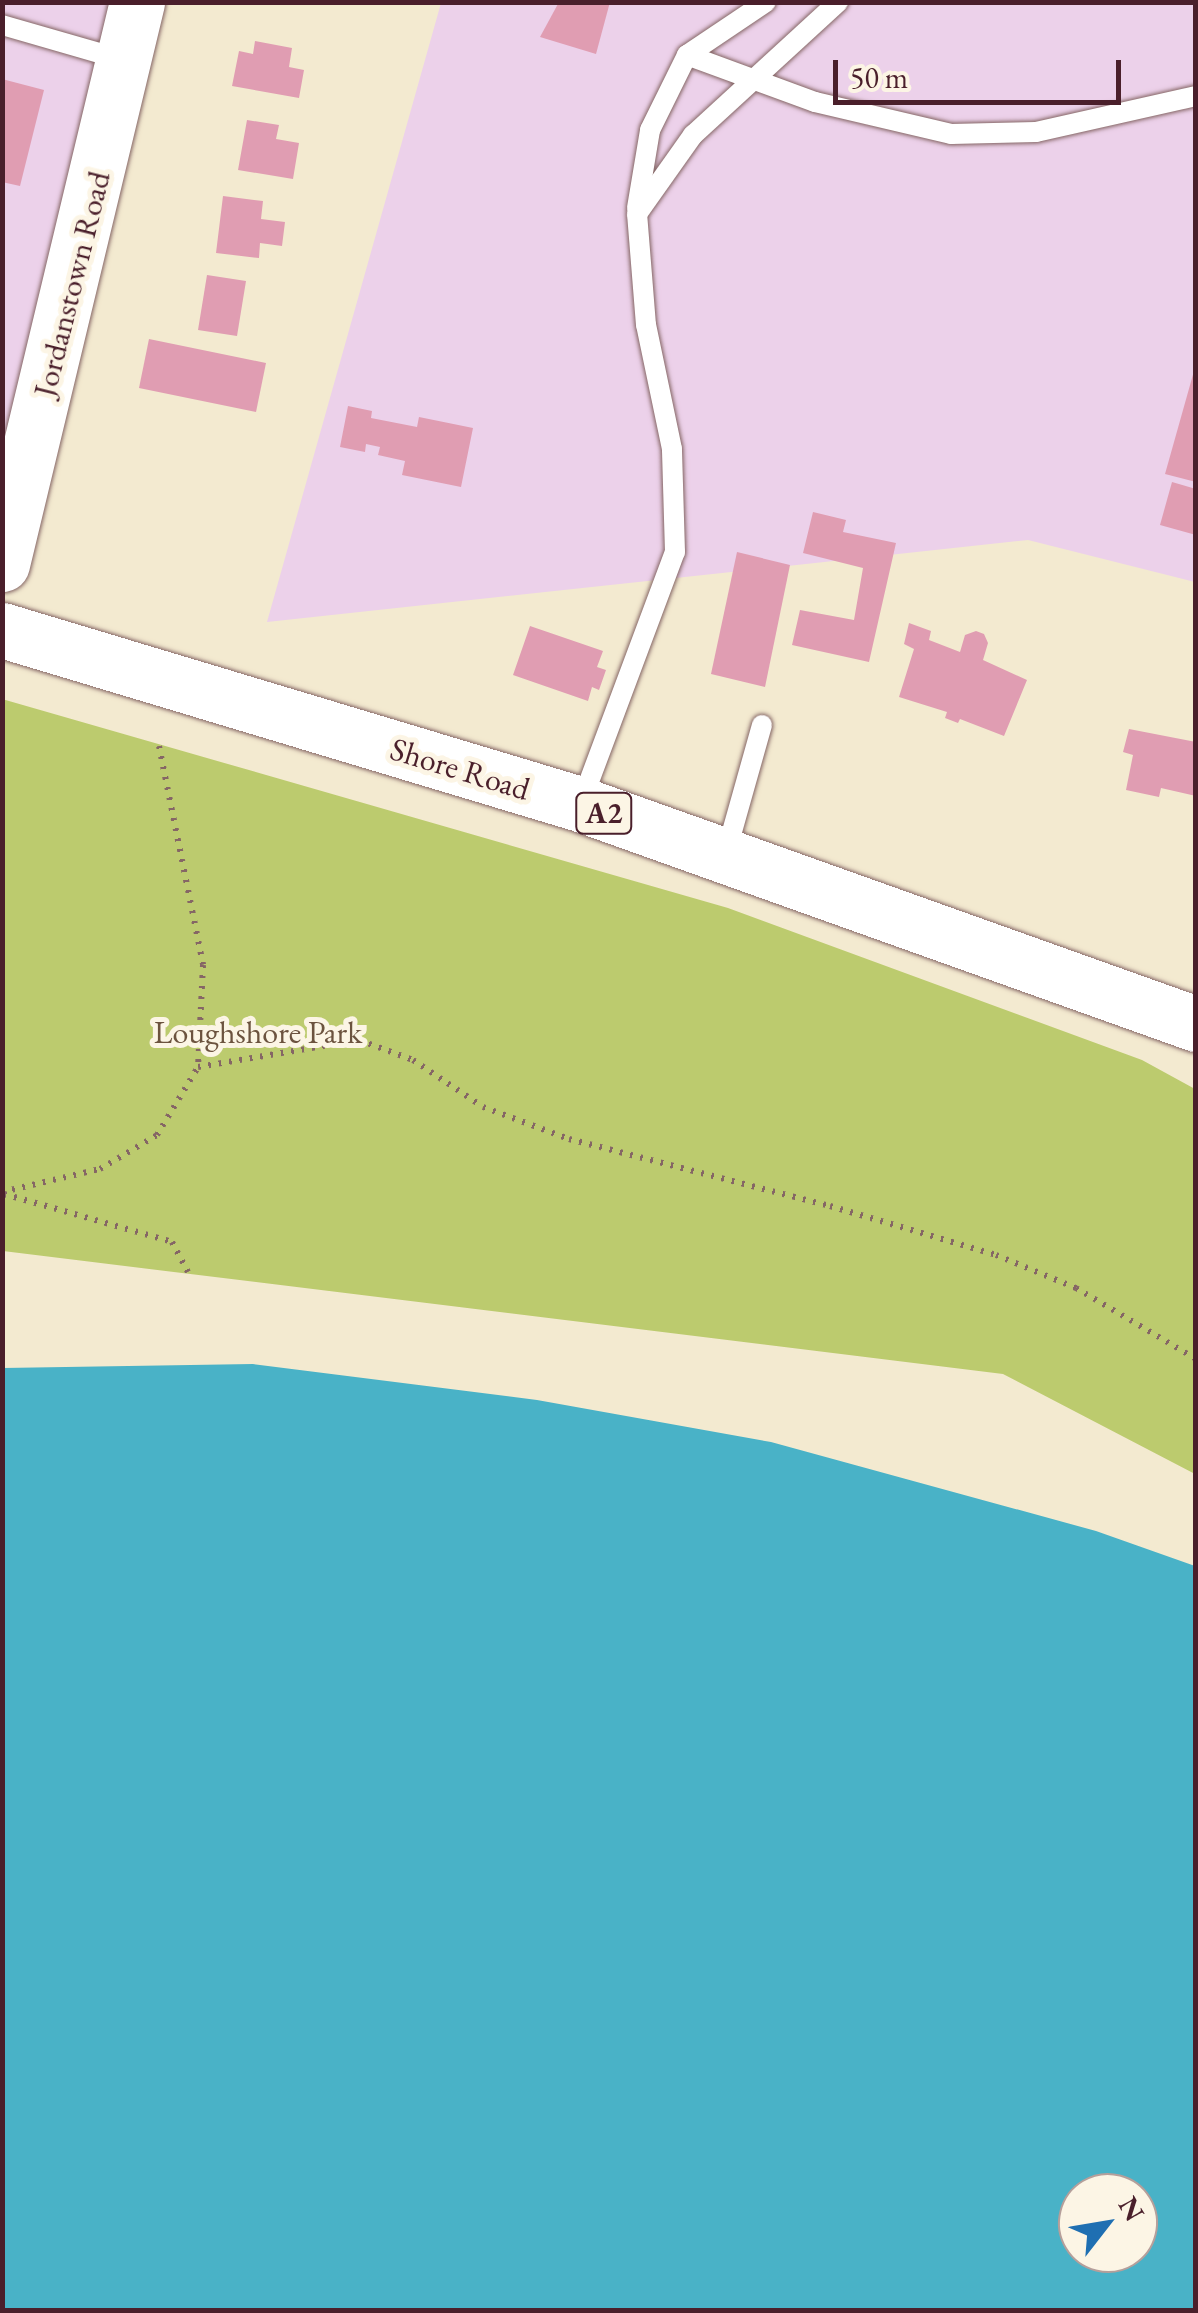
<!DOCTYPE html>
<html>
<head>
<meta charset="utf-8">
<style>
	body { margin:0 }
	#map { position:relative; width:1198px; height:2313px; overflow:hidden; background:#f3ead0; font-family:"EB Garamond",serif }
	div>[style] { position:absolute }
	.built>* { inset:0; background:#ecd1ea }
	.green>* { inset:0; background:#bccb6e }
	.water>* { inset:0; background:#49b2c7 }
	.building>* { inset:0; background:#e09db2 }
	.path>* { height:6px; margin-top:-3px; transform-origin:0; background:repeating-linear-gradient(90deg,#856665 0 2.5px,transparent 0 10.5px) }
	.roads { filter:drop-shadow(0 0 2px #856665) drop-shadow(0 0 2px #856665) }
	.lane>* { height:20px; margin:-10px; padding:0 10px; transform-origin:10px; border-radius:10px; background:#fff }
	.secondary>* { height:55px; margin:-27.5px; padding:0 27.5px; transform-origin:27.5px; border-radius:27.5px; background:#fff }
	.highway>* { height:55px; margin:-27.5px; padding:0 27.5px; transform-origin:27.5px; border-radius:27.5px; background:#fff }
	span { translate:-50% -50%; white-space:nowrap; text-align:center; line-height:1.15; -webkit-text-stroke:10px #fcf5e5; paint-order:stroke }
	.shield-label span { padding:2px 8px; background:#fcf5e5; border:2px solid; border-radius:8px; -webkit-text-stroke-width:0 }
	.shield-label { font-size:30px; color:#4a1f2b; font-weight:700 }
	.street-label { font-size:32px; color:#4a1f2b }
	.park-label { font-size:32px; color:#6c533f }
	.frame { position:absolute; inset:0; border:5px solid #4a1f2b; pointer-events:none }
	.north { position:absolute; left:1058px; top:2173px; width:100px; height:100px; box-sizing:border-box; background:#fcf5e5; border:2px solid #b59f9b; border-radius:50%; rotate:59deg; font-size:28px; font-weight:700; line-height:40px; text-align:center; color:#4a1f2b }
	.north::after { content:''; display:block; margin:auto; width:35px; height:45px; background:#1f6fb2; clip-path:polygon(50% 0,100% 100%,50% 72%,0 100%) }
	.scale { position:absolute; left:833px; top:60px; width:288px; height:45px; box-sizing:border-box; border:5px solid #4a1f2b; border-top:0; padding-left:12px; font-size:30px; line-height:35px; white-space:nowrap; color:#4a1f2b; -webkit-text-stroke:8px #fcf5e5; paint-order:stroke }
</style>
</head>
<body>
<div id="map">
	<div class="built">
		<div style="clip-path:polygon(3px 3px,114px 3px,3px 493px)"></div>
		<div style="clip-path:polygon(441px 3px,1195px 3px,1195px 582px,1028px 540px,267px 622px)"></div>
	</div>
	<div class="green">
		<div style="clip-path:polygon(2px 699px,728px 908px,1142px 1060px,1195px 1089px,1195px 1474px,1003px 1374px,3px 1251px)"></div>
	</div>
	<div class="water">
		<div style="clip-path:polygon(evenodd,253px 1364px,537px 1400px,771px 1442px,1096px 1531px,1195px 1566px,1195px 2310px,3px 2310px,3px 1368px,253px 1364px,1078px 2193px,1138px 2193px,1138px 2253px,1078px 2253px,1078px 2193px)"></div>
	</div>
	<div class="building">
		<div style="clip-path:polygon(559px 2px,610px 2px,596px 54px,540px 37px)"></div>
		<div style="clip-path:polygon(255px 41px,292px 48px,289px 67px,304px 70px,299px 98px,232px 86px,239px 51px,253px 54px)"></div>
		<div style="clip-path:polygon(2px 79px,44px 90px,20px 186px,2px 182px)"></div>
		<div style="clip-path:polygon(247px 120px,279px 125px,276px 139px,299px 143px,293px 179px,238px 170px)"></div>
		<div style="clip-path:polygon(223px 196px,263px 201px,261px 219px,285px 222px,282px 246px,260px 243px,259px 258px,216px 253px)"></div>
		<div style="clip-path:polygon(207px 275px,246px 281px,237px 336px,198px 330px)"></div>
		<div style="clip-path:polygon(149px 339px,266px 363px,256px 412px,139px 388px)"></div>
		<div style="clip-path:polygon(1194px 371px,1196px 371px,1196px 482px,1165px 474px)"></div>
		<div style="clip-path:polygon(348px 406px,372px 411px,371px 418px,417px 427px,419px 417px,473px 428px,461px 487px,402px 475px,405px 461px,378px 455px,380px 447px,366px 444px,365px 452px,340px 447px)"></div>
		<div style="clip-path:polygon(1172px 482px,1196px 489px,1196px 535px,1160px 525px)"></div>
		<div style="clip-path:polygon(813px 512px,846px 520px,843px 532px,896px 543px,869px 662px,792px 645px,800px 610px,854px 620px,863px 568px,803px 553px)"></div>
		<div style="clip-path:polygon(737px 552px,790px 565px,765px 687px,711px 674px)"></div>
		<div style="clip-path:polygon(909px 623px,931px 631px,929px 640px,960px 652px,965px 635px,976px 631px,984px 634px,988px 643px,983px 660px,1027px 680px,1004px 736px,960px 719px,958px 723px,945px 718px,947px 712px,899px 697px,914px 649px,904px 644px)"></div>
		<div style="clip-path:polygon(530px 626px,603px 651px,597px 667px,606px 670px,599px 690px,592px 687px,588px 701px,513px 675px)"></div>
		<div style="clip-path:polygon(1129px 729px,1196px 742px,1196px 796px,1161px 788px,1159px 797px,1126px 790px,1133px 755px,1123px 752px)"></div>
	</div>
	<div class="path">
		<div style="left:159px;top:746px;width:223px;rotate:78.6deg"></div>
		<div style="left:203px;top:965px;width:102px;rotate:92.8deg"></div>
		<div style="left:2px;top:1192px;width:101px;rotate:-13.2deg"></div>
		<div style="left:100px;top:1169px;width:66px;rotate:-30.8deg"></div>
		<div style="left:157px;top:1135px;width:79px;rotate:-58.9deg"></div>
		<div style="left:198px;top:1067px;width:163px;rotate:-9.5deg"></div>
		<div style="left:359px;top:1040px;width:58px;rotate:20.3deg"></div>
		<div style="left:413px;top:1060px;width:84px;rotate:33.9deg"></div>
		<div style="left:483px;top:1107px;width:92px;rotate:20.4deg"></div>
		<div style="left:569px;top:1139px;width:269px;rotate:14.4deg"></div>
		<div style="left:830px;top:1206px;width:173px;rotate:16.4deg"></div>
		<div style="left:996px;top:1255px;width:87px;rotate:22.4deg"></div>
		<div style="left:1076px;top:1288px;width:139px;rotate:30.6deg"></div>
		<div style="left:4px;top:1194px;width:175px;rotate:15.9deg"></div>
		<div style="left:172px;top:1242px;width:34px;rotate:62deg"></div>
	</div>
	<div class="roads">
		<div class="lane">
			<div style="left:2px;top:25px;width:126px;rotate:16.1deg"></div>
			<div style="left:687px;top:55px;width:136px;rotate:20.2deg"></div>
			<div style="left:815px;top:102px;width:140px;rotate:13.2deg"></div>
			<div style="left:951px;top:134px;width:85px;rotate:-1.3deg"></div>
			<div style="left:1036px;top:132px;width:164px;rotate:-12.7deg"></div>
			<div style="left:637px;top:208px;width:79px;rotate:-80.5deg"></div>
			<div style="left:650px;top:130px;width:84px;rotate:-63.7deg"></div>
			<div style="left:687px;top:55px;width:95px;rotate:-33.9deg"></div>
			<div style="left:581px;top:803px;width:268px;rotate:-69.5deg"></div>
			<div style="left:675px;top:552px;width:103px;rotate:-91.7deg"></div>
			<div style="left:672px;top:449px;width:127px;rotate:-101.8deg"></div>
			<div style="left:646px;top:325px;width:111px;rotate:-94.6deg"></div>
			<div style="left:637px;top:214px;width:97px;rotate:-54.7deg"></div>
			<div style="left:693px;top:135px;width:197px;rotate:-42.5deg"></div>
			<div style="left:726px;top:853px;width:133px;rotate:-74.3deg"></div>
		</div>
		<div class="secondary">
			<div style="left:2px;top:564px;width:578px;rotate:-76.49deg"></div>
		</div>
		<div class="highway">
			<div style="left:2px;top:630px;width:604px;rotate:16.75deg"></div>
			<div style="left:580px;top:804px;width:654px;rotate:19.65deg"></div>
		</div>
	</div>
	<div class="shield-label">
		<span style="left:604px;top:813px">A2</span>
	</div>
	<div class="street-label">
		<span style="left:72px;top:284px;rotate:-76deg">Jordanstown Road</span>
		<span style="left:460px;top:769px;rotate:17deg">Shore Road</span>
	</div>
	<div class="park-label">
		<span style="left:258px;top:1032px">Loughshore Park</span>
	</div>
	<div class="frame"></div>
	<div class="north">N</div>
	<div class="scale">50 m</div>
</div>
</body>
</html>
